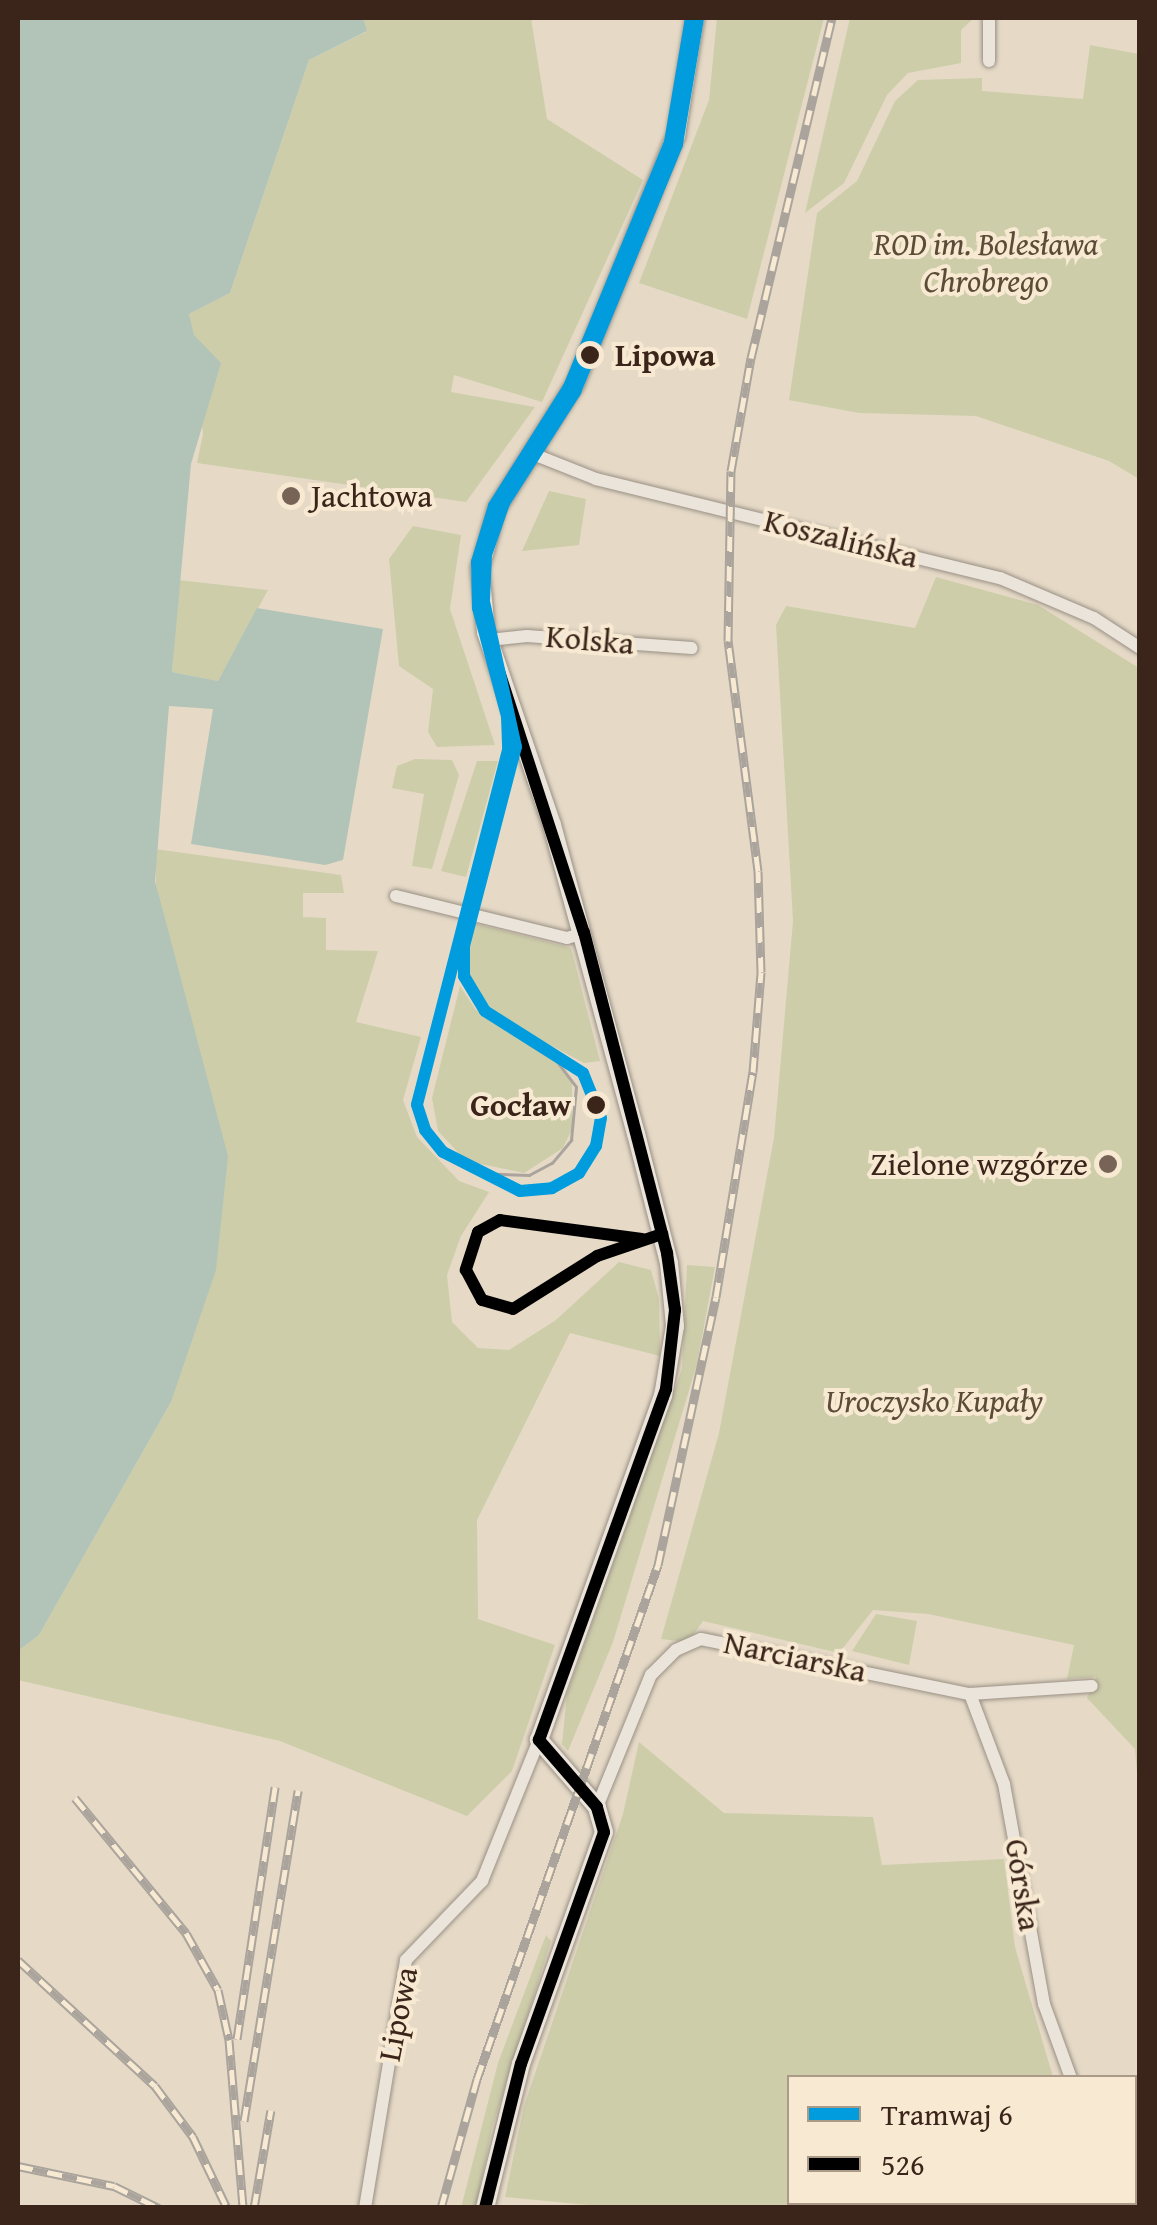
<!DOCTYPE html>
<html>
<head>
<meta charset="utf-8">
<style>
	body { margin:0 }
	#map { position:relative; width:1157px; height:2225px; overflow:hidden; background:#e6dac7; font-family:"Gentium Book Plus",serif }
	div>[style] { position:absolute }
	.green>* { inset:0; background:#cdcdaa }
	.water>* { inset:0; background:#b2c4b8 }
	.roads { filter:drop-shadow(0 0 2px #9a9084) drop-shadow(0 0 2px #9a9084) }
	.street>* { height:12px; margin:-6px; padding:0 6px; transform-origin:6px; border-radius:6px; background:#eae4db }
	.secondary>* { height:18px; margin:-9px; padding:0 9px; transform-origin:9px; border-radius:9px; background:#eae4db }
	.tram>* { height:2.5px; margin:-1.25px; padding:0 1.25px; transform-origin:1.25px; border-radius:1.25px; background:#aaa49c }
	.rail>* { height:9px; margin-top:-4.5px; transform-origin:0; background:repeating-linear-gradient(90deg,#f7e9d2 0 15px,#aaa49c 0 30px); box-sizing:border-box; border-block:2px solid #aaa49c }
	.bus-1>* { height:12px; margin:-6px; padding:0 6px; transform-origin:6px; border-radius:6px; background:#000 }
	.tram-1>* { height:12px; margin:-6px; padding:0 6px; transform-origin:6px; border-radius:6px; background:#009cdd }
	.dots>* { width:28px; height:28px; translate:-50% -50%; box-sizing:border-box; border:5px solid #f7e9d2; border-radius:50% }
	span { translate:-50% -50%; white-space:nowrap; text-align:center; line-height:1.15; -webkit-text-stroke:8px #f7e9d2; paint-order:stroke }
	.park-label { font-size:32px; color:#5a4c37; font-style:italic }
	.stop-label { font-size:32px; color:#3b2419; font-weight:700 }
	.left { translate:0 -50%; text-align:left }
	.right { translate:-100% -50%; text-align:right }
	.poi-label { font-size:32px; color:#3b2419 }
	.street-label { font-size:32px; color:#3b2419 }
	.frame { position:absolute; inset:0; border:20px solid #3b2419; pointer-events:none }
	.legend { position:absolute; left:787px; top:2075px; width:350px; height:130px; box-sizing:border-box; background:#f7e9d2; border:2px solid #ac9a88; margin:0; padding:12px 18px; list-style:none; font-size:30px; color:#3b2419 }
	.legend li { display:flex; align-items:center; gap:20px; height:50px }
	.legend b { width:50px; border:2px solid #ac9a88 }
</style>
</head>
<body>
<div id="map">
	<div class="green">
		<div style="clip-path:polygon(363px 18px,531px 18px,547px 119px,643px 180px,542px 402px,454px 375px,451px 392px,535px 407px,466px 502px,197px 463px,203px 434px,189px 314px,230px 293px,309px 60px,366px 32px)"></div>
		<div style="clip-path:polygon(717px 18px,824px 18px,747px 319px,639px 283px,709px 100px)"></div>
		<div style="clip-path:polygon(850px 18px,974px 18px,961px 30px,961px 63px,908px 73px,887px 95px,844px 183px,805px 213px)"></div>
		<div style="clip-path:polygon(1090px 45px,1139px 54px,1139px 479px,1109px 461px,976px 416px,859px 413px,789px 400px,817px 213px,857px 181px,895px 101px,918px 80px,982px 78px,982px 91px,1083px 99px)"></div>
		<div style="clip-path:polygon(549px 491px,586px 499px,579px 545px,522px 551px)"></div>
		<div style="clip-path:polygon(413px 526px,461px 535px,450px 609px,495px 745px,437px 747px,428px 732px,433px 689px,399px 666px,389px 559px)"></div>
		<div style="clip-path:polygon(936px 577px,1038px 605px,1139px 668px,1139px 1797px,1135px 1749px,1087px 1698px,1096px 1677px,1067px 1679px,1074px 1645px,928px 1614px,873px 1610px,839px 1653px,703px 1621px,688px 1642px,661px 1639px,719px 1433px,774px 1138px,793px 921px,776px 625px,786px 606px,915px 628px)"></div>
		<div style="clip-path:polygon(178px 580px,268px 590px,218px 681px,172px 672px)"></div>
		<div style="clip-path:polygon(452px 760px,459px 775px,432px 869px,412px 866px,424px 794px,392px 788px,397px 766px,415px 759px)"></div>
		<div style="clip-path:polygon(477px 761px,498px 761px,466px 877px,441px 871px)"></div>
		<div style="clip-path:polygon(155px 849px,341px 875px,344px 893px,303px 893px,303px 917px,326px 918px,326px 950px,378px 951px,356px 1022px,421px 1037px,403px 1100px,417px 1137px,459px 1181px,489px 1192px,461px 1236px,447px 1275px,452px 1322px,478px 1348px,509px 1350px,556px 1320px,619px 1262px,651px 1270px,659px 1299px,660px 1356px,570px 1333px,477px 1520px,478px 1619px,555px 1645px,512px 1771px,467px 1816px,280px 1741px,18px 1680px,18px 1651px,39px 1635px,171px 1402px)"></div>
		<div style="clip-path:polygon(472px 923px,571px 948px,600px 1061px,584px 1063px,499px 1018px,475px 995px,465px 959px)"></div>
		<div style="clip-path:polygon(460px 986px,476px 1010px,548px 1053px,572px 1081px,572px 1129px,563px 1148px,524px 1173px,466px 1161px,438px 1131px,432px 1098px)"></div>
		<div style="clip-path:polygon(687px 1265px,715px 1267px,697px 1364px,613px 1642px,568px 1751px,562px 1744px,567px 1694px,682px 1369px)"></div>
		<div style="clip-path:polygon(876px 1614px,917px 1621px,909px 1665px,852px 1651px)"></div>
		<div style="clip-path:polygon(639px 1742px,724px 1813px,873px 1817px,882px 1865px,1004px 1859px,1015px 1947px,1053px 2077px,790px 2078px,790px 2202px,1108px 2207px,619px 2208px,505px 2197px,524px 2106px,623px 1814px)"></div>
		<div style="clip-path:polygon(546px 1935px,551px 1941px,492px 2128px,476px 2207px,461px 2208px,498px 2063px)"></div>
	</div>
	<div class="water">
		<div style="clip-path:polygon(18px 18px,363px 18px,367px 31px,309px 60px,230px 293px,189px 314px,194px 335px,221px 363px,191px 464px,172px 672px,218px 681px,257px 608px,383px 629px,343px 860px,325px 865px,191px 844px,213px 709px,169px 706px,155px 881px,228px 1156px,216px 1270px,171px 1402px,39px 1635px,18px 1651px)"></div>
	</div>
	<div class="roads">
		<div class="street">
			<div style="left:989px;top:61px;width:43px;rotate:-90deg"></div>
			<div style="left:533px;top:454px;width:68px;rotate:21.6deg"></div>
			<div style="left:596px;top:479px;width:416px;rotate:13.8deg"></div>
			<div style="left:1000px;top:578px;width:102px;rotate:23.1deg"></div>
			<div style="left:1094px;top:618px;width:55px;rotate:33.1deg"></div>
			<div style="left:489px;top:640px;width:38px;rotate:-6deg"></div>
			<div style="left:527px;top:636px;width:165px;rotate:4.2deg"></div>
			<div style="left:396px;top:896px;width:176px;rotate:13.8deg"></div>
			<div style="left:567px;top:938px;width:18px;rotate:-16deg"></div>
			<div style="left:970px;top:1694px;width:96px;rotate:69.3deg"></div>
			<div style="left:1004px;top:1784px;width:224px;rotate:79.7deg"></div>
			<div style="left:1044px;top:2004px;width:79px;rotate:70deg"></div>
			<div style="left:597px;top:1807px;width:143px;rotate:-67.8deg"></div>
			<div style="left:651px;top:1675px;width:35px;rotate:-45deg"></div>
			<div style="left:676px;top:1650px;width:27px;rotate:-24deg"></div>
			<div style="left:701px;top:1639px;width:275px;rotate:11.6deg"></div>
			<div style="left:970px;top:1694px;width:122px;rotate:-3.8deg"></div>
			<div style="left:1123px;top:2202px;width:6px;rotate:72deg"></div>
			<div style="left:365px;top:2208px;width:251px;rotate:-80.6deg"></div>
			<div style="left:406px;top:1960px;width:110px;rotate:-46.1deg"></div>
			<div style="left:482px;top:1881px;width:152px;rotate:-68deg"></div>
		</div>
		<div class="secondary">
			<div style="left:485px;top:2208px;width:148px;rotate:-76deg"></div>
			<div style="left:521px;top:2064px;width:246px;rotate:-70.3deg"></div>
			<div style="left:604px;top:1832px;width:26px;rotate:-106deg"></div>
			<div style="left:597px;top:1807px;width:89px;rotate:-130.9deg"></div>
			<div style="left:539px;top:1740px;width:366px;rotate:-70.2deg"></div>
			<div style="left:663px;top:1396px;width:71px;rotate:-80.3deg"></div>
			<div style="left:675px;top:1326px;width:63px;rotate:-95.4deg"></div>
			<div style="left:669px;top:1263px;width:133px;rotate:-104.3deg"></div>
			<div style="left:636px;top:1134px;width:320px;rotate:-105.2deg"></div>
			<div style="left:552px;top:825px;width:204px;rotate:-108.9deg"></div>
			<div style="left:486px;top:632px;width:64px;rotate:-95.4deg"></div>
			<div style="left:480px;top:568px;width:62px;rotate:-74.2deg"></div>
			<div style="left:497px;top:508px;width:146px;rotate:-57.8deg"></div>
			<div style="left:575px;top:384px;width:269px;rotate:-67.9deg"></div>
			<div style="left:676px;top:135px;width:119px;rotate:-80.8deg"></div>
		</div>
	</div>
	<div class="tram">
		<div style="left:479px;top:1173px;width:50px;rotate:2.3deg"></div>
		<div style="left:529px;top:1175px;width:26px;rotate:-28deg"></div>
		<div style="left:552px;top:1163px;width:30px;rotate:-50deg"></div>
		<div style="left:571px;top:1140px;width:53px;rotate:-84.6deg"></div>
		<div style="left:576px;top:1087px;width:48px;rotate:-127.3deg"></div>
	</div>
	<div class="rail">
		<div style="left:75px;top:1798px;width:175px;rotate:50.6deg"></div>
		<div style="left:186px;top:1933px;width:65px;rotate:60.7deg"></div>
		<div style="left:218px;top:1990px;width:51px;rotate:77.6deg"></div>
		<div style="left:229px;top:2040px;width:169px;rotate:85.2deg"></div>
		<div style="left:18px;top:1960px;width:186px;rotate:42.6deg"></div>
		<div style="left:155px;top:2086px;width:64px;rotate:53.3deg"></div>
		<div style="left:193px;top:2137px;width:79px;rotate:64.4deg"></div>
		<div style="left:237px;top:2039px;width:255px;rotate:-81.4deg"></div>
		<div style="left:244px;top:2121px;width:335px;rotate:-80.7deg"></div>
		<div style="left:18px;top:2166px;width:98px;rotate:11.8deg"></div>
		<div style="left:114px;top:2186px;width:50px;rotate:26.1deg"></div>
		<div style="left:254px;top:2208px;width:99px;rotate:-80.2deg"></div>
		<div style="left:441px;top:2208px;width:134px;rotate:-74.4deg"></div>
		<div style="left:477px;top:2079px;width:545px;rotate:-70.6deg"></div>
		<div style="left:658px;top:1565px;width:274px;rotate:-77.8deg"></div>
		<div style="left:716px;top:1297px;width:228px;rotate:-80.7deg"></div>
		<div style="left:753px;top:1072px;width:100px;rotate:-85.4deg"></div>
		<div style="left:761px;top:972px;width:101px;rotate:-91.7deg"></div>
		<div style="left:758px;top:871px;width:232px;rotate:-97.4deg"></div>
		<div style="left:728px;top:641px;width:170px;rotate:-89deg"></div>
		<div style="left:731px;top:471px;width:115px;rotate:-80deg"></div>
		<div style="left:751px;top:358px;width:350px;rotate:-76.6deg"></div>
	</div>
	<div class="bus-1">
		<div style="left:642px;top:1239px;width:143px;rotate:-172.4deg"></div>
		<div style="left:500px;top:1220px;width:25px;rotate:151deg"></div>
		<div style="left:478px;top:1232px;width:40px;rotate:108deg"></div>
		<div style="left:466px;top:1270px;width:34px;rotate:62deg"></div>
		<div style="left:482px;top:1300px;width:32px;rotate:16deg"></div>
		<div style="left:513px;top:1309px;width:99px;rotate:-32.2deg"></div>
		<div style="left:597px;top:1256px;width:69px;rotate:-18.7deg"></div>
		<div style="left:539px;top:1740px;width:373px;rotate:-70.1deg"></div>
		<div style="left:666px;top:1389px;width:80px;rotate:-83.5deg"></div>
		<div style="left:675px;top:1310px;width:58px;rotate:-98deg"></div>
		<div style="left:667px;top:1253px;width:331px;rotate:-104.5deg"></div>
		<div style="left:584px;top:933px;width:317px;rotate:-108deg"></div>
		<div style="left:486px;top:632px;width:64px;rotate:-95.4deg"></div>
		<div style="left:480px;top:568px;width:62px;rotate:-74.2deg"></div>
		<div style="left:497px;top:508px;width:146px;rotate:-57.8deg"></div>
		<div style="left:575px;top:384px;width:269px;rotate:-67.9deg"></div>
		<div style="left:676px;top:135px;width:119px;rotate:-80.8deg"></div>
		<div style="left:485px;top:2208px;width:148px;rotate:-76deg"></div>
		<div style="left:521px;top:2064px;width:246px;rotate:-70.3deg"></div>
		<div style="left:604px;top:1832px;width:26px;rotate:-106deg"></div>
		<div style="left:597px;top:1807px;width:89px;rotate:-130.9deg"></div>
	</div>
	<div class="tram-1">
		<div style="left:691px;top:18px;width:126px;rotate:99.6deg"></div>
		<div style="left:670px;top:142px;width:265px;rotate:112.4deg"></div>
		<div style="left:569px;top:387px;width:141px;rotate:122.2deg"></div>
		<div style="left:494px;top:506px;width:59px;rotate:106.9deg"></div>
		<div style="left:477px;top:562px;width:46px;rotate:88.8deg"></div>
		<div style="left:478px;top:608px;width:112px;rotate:75deg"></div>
		<div style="left:507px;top:716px;width:34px;rotate:88deg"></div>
		<div style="left:508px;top:750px;width:366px;rotate:104.4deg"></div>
		<div style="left:417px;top:1105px;width:26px;rotate:72deg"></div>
		<div style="left:425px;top:1130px;width:28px;rotate:51deg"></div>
		<div style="left:443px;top:1152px;width:86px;rotate:26.9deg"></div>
		<div style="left:520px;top:1191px;width:32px;rotate:-5deg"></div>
		<div style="left:552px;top:1188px;width:31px;rotate:-29deg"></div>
		<div style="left:579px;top:1173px;width:32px;rotate:-58deg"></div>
		<div style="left:596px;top:1146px;width:28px;rotate:-80deg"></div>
		<div style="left:601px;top:1118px;width:48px;rotate:-111.8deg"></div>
		<div style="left:583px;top:1073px;width:116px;rotate:-147.7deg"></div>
		<div style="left:485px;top:1011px;width:41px;rotate:-121deg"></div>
		<div style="left:464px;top:976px;width:30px;rotate:-90deg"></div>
		<div style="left:464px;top:946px;width:206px;rotate:-75.4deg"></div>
		<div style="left:516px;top:747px;width:149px;rotate:-102.4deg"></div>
		<div style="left:484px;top:601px;width:46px;rotate:-87.5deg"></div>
		<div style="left:486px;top:555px;width:55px;rotate:-70.9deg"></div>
		<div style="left:504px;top:503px;width:132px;rotate:-57.4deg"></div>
		<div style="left:575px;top:392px;width:268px;rotate:-67.6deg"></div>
		<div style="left:677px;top:144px;width:128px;rotate:-80.5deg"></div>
	</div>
	<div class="dots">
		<div style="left:590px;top:355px;background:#3b2419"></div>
		<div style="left:291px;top:496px;background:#776456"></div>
		<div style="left:596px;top:1105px;background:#3b2419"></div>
		<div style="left:1108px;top:1164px;background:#776456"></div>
	</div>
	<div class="park-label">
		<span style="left:986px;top:263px">ROD im. Bolesława<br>Chrobrego</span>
		<span style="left:934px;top:1401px">Uroczysko Kupały</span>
	</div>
	<div class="stop-label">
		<span class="left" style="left:615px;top:355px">Lipowa</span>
		<span class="right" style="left:571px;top:1105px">Gocław</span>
	</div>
	<div class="poi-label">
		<span class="left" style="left:311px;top:496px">Jachtowa</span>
		<span class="right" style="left:1088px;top:1164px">Zielone wzgórze</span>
	</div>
	<div class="street-label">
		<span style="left:841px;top:539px;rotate:14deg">Koszalińska</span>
		<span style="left:590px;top:640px;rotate:5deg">Kolska</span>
		<span style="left:795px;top:1657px;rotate:12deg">Narciarska</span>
		<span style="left:1023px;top:1885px;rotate:81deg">Górska</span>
		<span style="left:398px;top:2014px;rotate:-79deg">Lipowa</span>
	</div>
	<div class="frame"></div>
	<ul class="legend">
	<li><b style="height:12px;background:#009cdd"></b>Tramwaj 6</li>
	<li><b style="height:12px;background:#000"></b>526</li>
	</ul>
</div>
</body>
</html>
